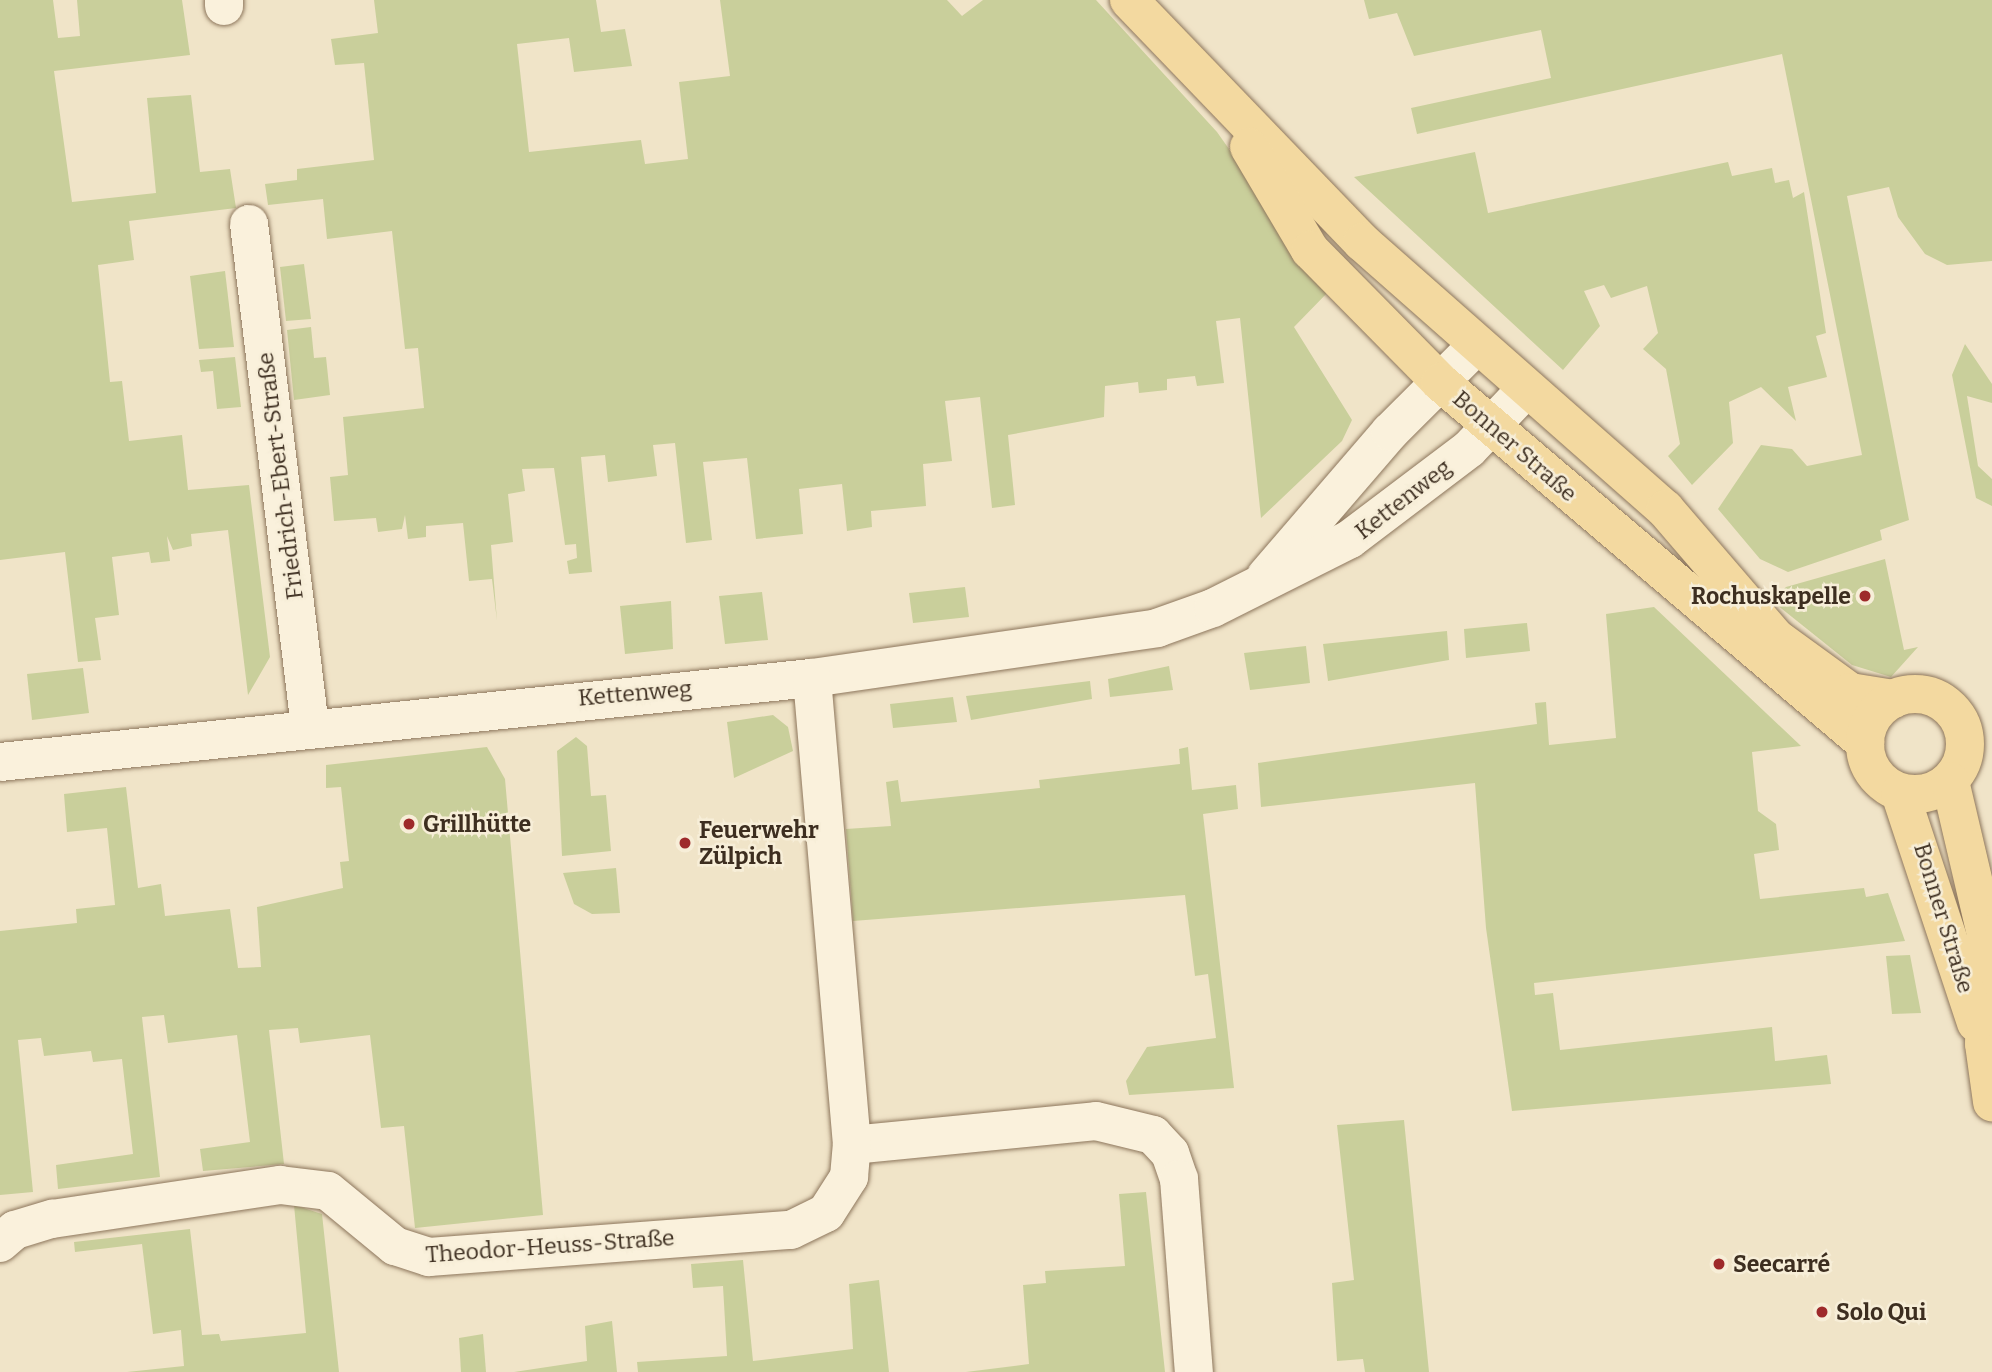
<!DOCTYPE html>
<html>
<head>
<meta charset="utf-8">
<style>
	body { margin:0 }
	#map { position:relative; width:1992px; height:1372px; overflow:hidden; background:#f0e4c8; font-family:Bitter,serif }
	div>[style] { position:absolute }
	.green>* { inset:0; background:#c9cf9b }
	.roads { filter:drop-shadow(0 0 2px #8d765c) drop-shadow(0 0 2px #8d765c) }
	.minor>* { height:38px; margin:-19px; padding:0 19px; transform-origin:19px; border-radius:19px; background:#faf1dc }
	.primary>* { height:38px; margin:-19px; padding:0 19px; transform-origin:19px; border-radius:19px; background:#f3d9a0 }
	.primary>.ring { margin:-19px; padding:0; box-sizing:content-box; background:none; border:38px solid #f3d9a0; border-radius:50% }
	.dots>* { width:19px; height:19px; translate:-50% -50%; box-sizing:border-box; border:4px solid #f7eed8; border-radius:50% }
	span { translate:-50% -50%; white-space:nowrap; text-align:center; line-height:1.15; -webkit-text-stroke:5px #f7eed8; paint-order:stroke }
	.street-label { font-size:23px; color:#3d2e20 }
	.poi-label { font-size:23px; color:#3d2e20; font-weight:700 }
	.right { translate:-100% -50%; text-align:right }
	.left { translate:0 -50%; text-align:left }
</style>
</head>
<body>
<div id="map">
	<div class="green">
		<div style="clip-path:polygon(0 0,53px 0,58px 38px,80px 36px,77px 0,182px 0,190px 55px,54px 71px,72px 202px,156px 193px,147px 98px,191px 95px,200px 172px,230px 169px,236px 208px,129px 221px,134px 260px,98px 265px,110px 382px,122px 381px,129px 441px,182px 435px,188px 490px,249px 485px,270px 657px,248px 695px,228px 530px,191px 534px,192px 546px,173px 550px,167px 536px,170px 561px,151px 563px,149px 552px,112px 557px,119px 615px,95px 618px,101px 660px,78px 662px,65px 552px,0 560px)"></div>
		<div style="clip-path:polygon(374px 0,596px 0,601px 32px,625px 29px,632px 66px,574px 72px,569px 38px,517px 44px,529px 152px,641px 140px,645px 164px,688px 159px,679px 82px,730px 76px,720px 0,947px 0,962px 16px,983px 0,1096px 0,1217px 132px,1329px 291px,1294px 327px,1352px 420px,1342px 441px,1261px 518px,1240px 318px,1216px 321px,1224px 383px,1197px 386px,1195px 376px,1167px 379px,1167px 390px,1139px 393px,1138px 382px,1105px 386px,1104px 417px,1008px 435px,1015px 505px,992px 508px,980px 397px,945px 401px,952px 461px,923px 464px,926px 506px,871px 511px,872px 527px,847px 531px,842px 484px,799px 489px,803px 534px,756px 539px,747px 458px,703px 462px,712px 540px,686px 543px,675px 443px,653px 445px,657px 476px,608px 482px,605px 455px,581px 457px,592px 572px,569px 574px,567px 561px,577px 558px,576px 544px,565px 545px,554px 468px,522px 469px,525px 491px,508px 494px,513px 542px,491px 545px,497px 621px,492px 579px,469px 581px,463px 523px,426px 526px,426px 537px,408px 539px,405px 515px,402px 529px,378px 532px,376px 518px,334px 521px,330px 477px,348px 475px,343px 417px,424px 408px,418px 348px,405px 349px,392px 231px,327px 239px,323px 199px,268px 205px,265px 184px,297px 180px,297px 169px,374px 160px,364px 63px,335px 65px,331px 39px,378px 33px)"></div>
		<div style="clip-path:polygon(1364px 0,1992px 0,1992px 261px,1947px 265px,1925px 254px,1898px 217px,1889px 187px,1847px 196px,1909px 520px,1880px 530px,1882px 540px,1788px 572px,1760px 559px,1718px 509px,1761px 445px,1792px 449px,1807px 466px,1862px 455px,1782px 54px,1417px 134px,1411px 108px,1551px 78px,1541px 30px,1414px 56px,1397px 13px,1369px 19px)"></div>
		<div style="clip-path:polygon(1475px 152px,1488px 213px,1728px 162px,1732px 176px,1772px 168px,1775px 183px,1789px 180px,1793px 198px,1804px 192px,1826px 333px,1816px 336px,1827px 377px,1788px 387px,1796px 421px,1761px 387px,1729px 402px,1733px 443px,1692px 485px,1668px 456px,1680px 444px,1666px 369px,1643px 349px,1658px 333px,1647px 286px,1611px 298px,1604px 285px,1584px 291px,1600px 326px,1563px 370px,1354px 177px)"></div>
		<div style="clip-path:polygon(304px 264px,311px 319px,286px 321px,280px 267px)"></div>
		<div style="clip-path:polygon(225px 271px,234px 347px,199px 349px,190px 276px)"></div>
		<div style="clip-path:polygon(311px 327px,314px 358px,326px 357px,330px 395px,294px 400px,287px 330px)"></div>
		<div style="clip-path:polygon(1965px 344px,1992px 384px,1992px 403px,1967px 396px,1978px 466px,1992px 479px,1992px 506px,1976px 498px,1952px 375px)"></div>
		<div style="clip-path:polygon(235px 357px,241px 407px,217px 409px,213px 371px,201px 372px,199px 360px)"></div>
		<div style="clip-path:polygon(1885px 559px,1904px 650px,1918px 647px,1891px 677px,1852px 665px,1772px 601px,1786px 587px)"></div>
		<div style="clip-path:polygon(965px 587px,969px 617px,913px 623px,909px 593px)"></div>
		<div style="clip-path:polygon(762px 592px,768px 640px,725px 644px,719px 596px)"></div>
		<div style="clip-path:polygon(671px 601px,673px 649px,625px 654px,620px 606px)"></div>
		<div style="clip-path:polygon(1654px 607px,1801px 746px,1752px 752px,1758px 811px,1776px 824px,1779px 850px,1754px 854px,1760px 899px,1864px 888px,1866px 897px,1888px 893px,1905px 941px,1534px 983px,1535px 995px,1553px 993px,1560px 1050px,1772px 1027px,1775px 1061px,1827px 1055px,1831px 1084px,1512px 1111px,1486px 928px,1475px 783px,1261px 807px,1258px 763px,1537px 724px,1535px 703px,1546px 702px,1549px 745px,1616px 738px,1606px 614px)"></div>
		<div style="clip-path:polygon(1527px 623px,1530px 651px,1466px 658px,1464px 629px)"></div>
		<div style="clip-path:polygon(1447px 631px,1449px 660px,1328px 681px,1323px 644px)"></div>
		<div style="clip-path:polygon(1306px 646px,1310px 683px,1250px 690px,1244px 653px)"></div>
		<div style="clip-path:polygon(1169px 666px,1173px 690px,1110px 697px,1108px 679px)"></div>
		<div style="clip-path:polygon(83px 668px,89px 713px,32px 720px,27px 674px)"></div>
		<div style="clip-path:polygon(1090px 681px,1092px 699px,971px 720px,966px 696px)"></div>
		<div style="clip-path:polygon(953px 697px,957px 722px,893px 728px,890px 704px)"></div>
		<div style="clip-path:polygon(773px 715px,788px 727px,793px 751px,734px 778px,727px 722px)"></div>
		<div style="clip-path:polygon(576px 737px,587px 746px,591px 796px,606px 795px,611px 851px,562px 856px,557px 751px)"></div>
		<div style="clip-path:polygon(487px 747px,505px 779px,543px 1215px,415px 1228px,404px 1126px,381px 1128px,370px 1035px,300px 1043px,298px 1028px,269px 1030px,284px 1164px,203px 1171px,200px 1149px,250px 1142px,237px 1035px,168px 1043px,164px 1015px,142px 1017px,160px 1177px,58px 1189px,56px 1165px,133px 1154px,122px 1059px,93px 1062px,91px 1051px,44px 1056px,41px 1038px,18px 1040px,33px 1192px,0 1195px,0 931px,77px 923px,76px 909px,115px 905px,107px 828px,67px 832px,64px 794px,126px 787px,138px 888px,161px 884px,165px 916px,230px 909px,238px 968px,261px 967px,257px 907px,343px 888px,340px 862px,349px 861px,341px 787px,326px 788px,326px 765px)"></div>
		<div style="clip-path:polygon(1188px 747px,1192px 790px,1236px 785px,1238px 809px,1203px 814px,1234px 1088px,1129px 1095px,1126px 1081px,1147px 1047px,1216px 1038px,1208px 974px,1195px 976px,1185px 895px,853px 921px,846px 829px,891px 826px,886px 782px,898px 780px,901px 802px,1040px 788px,1039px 780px,1180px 764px,1179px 749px)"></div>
		<div style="clip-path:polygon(616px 868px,620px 913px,592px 914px,574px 904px,563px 873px)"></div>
		<div style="clip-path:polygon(1910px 955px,1921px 1013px,1892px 1014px,1886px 956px)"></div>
		<div style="clip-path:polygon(1404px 1120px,1429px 1372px,1365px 1372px,1363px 1359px,1337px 1361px,1332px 1283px,1354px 1280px,1337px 1125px)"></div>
		<div style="clip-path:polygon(1146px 1192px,1165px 1372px,966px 1372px,1029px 1364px,1023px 1285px,1046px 1283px,1045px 1271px,1125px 1266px,1119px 1194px)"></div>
		<div style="clip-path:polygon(294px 1205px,322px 1214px,339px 1372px,127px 1372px,184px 1366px,181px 1330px,153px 1334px,142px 1244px,75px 1252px,74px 1242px,190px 1229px,202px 1335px,219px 1334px,221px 1341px,306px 1333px)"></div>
		<div style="clip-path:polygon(743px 1260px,753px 1361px,853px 1349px,849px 1284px,879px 1280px,889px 1372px,638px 1372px,637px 1362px,727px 1356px,723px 1286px,693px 1288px,691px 1264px)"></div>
		<div style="clip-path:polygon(612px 1321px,617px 1372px,514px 1372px,587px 1361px,585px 1326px)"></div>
		<div style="clip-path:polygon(483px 1334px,486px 1372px,461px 1372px,459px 1338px)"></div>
	</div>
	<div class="roads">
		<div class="minor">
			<div style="left:224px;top:0;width:6px;rotate:90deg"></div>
			<div style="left:249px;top:224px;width:507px;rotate:83.09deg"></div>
			<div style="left:1266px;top:576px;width:190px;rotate:-49.3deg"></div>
			<div style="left:1390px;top:432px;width:123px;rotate:-45deg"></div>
			<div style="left:0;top:762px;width:816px;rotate:-5.91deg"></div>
			<div style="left:812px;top:678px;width:349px;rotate:-8.2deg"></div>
			<div style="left:1157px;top:628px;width:59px;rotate:-19.7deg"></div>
			<div style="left:1213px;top:608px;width:153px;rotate:-26.7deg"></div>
			<div style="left:1350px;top:539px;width:149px;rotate:-37.1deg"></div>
			<div style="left:1469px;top:449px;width:84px;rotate:-46.4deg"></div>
			<div style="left:852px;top:1145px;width:245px;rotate:-5.6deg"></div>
			<div style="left:1096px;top:1121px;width:59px;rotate:13.8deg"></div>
			<div style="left:1153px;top:1135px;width:25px;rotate:47deg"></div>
			<div style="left:1170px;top:1153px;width:28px;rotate:71deg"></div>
			<div style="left:1179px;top:1179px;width:194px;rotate:85.6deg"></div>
			<div style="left:0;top:1243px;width:20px;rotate:-41deg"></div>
			<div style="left:15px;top:1230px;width:39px;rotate:-17deg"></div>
			<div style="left:52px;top:1219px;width:231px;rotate:-8.5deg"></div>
			<div style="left:280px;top:1185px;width:48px;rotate:7.1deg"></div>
			<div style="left:328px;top:1191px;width:87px;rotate:39.4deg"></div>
			<div style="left:395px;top:1246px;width:36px;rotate:18deg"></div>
			<div style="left:429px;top:1257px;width:363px;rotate:-4.3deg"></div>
			<div style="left:791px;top:1230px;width:39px;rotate:-26deg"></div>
			<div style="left:826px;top:1213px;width:43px;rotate:-57.4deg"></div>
			<div style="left:849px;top:1177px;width:32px;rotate:-85deg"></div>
			<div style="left:852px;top:1145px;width:469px;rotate:-94.9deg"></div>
		</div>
		<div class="primary">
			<div style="left:1129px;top:0;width:336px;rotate:46.1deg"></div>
			<div style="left:1362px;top:242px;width:404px;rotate:41.4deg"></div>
			<div style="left:1665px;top:509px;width:170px;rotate:49.3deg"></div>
			<div style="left:1776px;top:638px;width:92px;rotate:36.1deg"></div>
			<div style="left:1850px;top:692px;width:44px;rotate:9.2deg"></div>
			<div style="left:1249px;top:147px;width:120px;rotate:59.4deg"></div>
			<div style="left:1310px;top:250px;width:185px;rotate:45.4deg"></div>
			<div style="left:1440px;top:382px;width:558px;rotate:40.34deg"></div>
			<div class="ring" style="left:1865px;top:694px;width:62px;height:62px"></div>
			<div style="left:1950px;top:781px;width:157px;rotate:76.8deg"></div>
			<div style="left:1986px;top:934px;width:110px;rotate:91deg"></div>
			<div style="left:1984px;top:1044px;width:59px;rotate:82.1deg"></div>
			<div style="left:1900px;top:793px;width:242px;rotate:71.7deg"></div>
		</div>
	</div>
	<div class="dots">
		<div style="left:1865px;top:596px;background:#9e2a2b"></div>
		<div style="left:409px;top:824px;background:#9e2a2b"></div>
		<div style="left:685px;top:843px;background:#9e2a2b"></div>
		<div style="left:1719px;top:1264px;background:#9e2a2b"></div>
		<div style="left:1822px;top:1312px;background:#9e2a2b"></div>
	</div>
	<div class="street-label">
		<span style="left:1515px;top:446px;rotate:41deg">Bonner Straße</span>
		<span style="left:280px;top:476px;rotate:-97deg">Friedrich-Ebert-Straße</span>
		<span style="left:1403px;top:499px;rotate:-38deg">Kettenweg</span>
		<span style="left:635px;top:693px;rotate:-5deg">Kettenweg</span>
		<span style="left:1944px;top:918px;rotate:73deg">Bonner Straße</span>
		<span style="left:550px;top:1246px;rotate:-4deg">Theodor-Heuss-Straße</span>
	</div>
	<div class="poi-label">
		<span class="right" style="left:1851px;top:596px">Rochuskapelle</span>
		<span class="left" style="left:423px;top:824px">Grillhütte</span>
		<span class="left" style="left:699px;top:843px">Feuerwehr<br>Zülpich</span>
		<span class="left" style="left:1733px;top:1264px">Seecarré</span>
		<span class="left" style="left:1836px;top:1312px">Solo Qui</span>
	</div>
</div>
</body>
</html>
